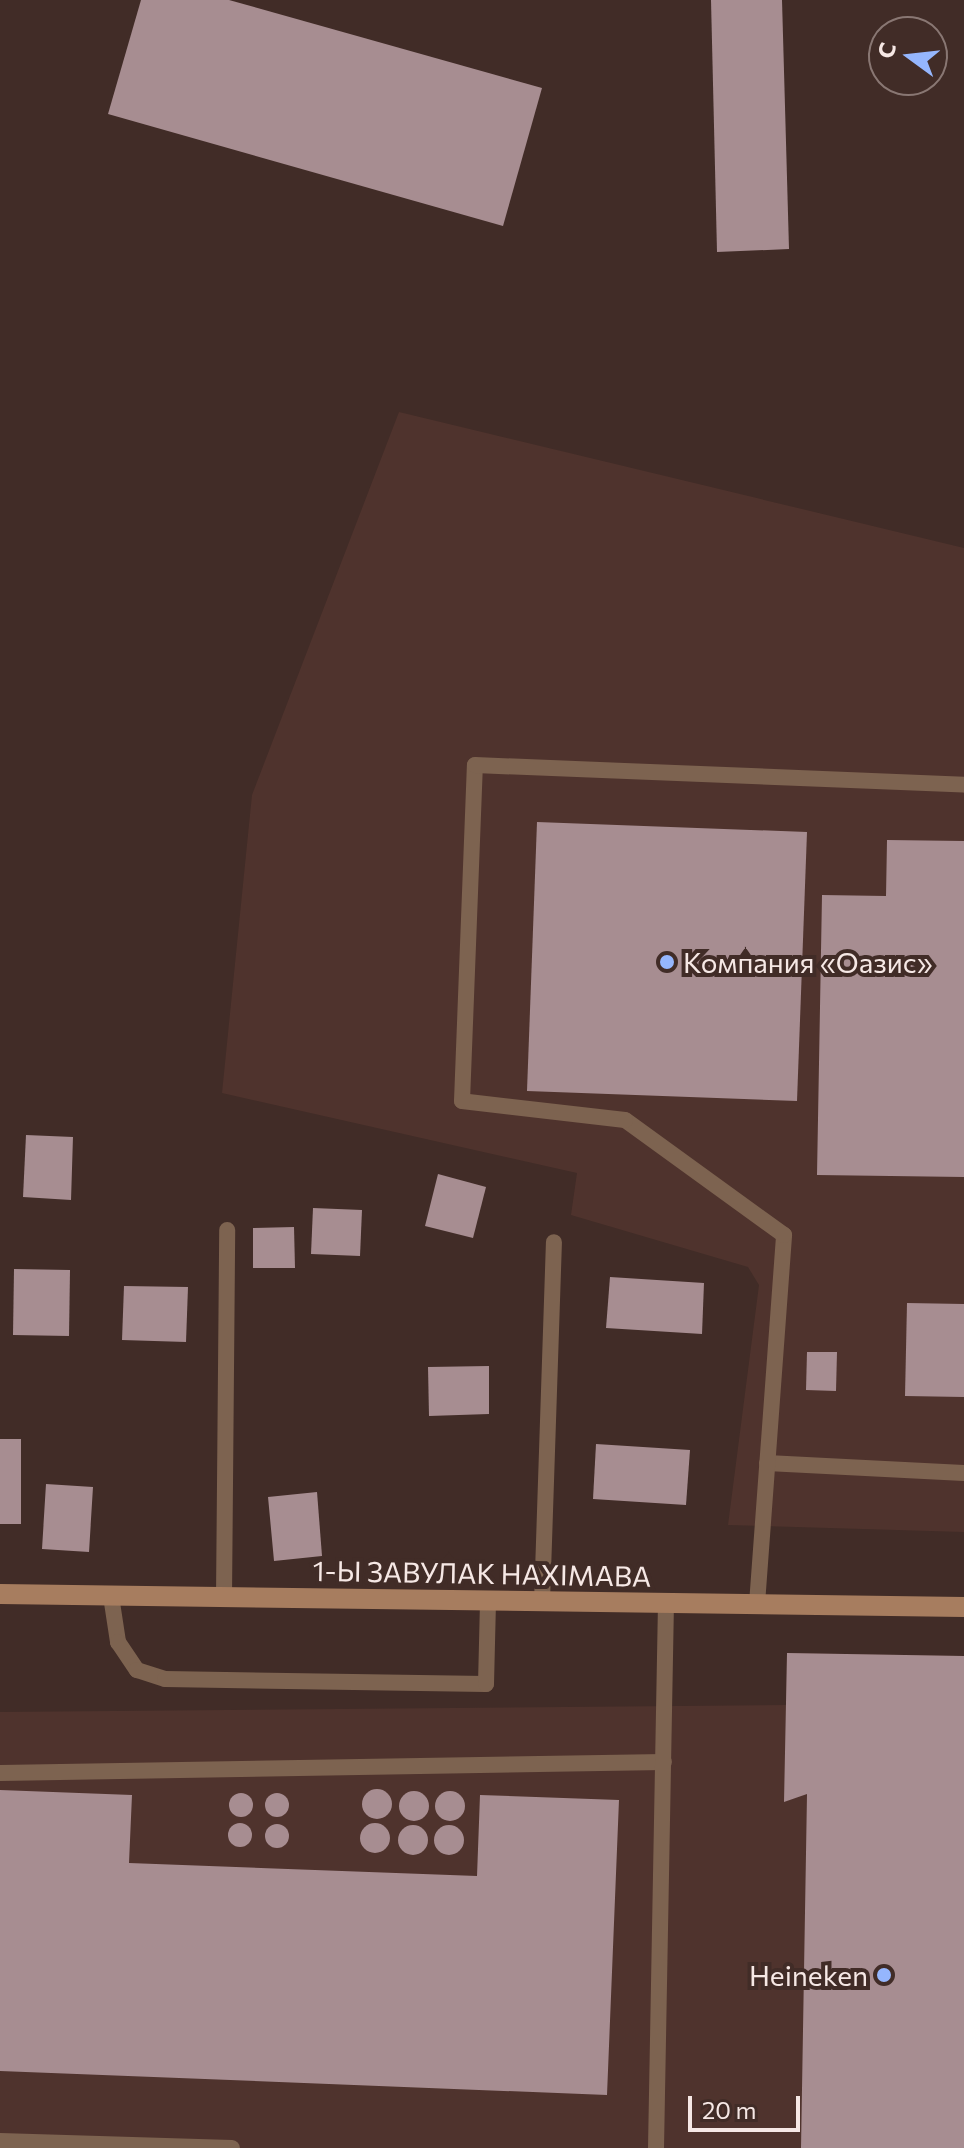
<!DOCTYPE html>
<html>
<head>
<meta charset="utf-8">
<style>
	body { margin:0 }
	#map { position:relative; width:964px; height:2148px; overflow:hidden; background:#412c27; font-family:Commissioner,sans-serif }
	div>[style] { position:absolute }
	.built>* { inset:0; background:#4f332d }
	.building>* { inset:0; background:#a78d91 }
	.round { border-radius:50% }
	.lane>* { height:16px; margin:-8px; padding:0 8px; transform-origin:8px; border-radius:8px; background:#7d6350 }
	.secondary>* { height:20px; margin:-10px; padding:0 10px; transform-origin:10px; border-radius:10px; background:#a77d5f }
	.dots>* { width:22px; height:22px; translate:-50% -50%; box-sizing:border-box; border:4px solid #412c27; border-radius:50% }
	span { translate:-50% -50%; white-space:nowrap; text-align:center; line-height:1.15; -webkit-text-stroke:8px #412c27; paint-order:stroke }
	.poi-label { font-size:28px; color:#f6e8e5 }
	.left { translate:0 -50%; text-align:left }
	.right { translate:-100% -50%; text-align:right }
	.street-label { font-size:28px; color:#f6e8e5 }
	.north { position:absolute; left:868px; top:16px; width:80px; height:80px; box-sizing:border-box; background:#412c27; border:2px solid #897773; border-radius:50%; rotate:285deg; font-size:22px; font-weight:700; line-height:32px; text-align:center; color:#f6e8e5 }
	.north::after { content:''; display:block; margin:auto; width:28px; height:36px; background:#95b6fd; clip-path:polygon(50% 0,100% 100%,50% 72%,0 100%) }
	.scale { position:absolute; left:688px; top:2096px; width:112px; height:36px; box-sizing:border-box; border:4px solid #f6e8e5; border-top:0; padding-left:10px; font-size:24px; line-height:28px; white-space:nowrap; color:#f6e8e5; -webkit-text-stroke:6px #412c27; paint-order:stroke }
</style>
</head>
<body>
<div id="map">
	<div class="built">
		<div style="clip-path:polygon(399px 412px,964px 548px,964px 1532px,728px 1525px,759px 1285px,748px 1267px,571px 1215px,577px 1173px,222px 1093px,252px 795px)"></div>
		<div style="clip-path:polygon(787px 1653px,964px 1656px,964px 2148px,0 2148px,0 1712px,786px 1705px)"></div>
	</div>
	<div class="building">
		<div style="clip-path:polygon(141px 0,229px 0,542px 88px,503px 226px,108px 114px)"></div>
		<div style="clip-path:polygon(711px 0,782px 0,789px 249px,717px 252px)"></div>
		<div style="clip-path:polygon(537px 822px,807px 832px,797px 1101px,527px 1091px)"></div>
		<div style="clip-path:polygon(887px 840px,964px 841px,964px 1177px,817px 1175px,822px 895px,886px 896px)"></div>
		<div style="clip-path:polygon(26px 1135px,73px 1137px,71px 1200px,23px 1197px)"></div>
		<div style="clip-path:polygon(438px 1174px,486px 1187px,473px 1238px,425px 1226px)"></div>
		<div style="clip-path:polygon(313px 1208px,362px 1210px,360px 1256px,311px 1254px)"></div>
		<div style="clip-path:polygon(294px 1227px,295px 1268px,253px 1268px,253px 1228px)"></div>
		<div style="clip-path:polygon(14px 1269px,70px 1270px,69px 1336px,13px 1335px)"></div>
		<div style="clip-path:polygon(610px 1277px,704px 1283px,702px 1334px,606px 1328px)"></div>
		<div style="clip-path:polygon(124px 1286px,188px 1287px,186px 1342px,122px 1340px)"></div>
		<div style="clip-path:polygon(907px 1303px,964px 1304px,964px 1397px,905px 1396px)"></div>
		<div style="clip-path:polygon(807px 1352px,837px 1352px,836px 1391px,806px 1390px)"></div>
		<div style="clip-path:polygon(489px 1366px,489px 1414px,429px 1416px,428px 1367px)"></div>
		<div style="clip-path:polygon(0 1439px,21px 1439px,21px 1524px,0 1524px)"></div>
		<div style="clip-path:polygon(596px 1444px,690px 1450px,686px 1505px,593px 1499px)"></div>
		<div style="clip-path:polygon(46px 1484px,93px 1487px,89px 1552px,42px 1549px)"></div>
		<div style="clip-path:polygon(317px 1492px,322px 1556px,274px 1561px,268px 1497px)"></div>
		<div style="clip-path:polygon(787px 1653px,964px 1656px,964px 2148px,801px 2148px,807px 1794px,784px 1802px)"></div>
		<div class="round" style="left:362px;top:1789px;width:30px;height:30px"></div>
		<div style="clip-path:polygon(0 1790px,132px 1795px,129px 1863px,477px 1876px,480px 1795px,619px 1800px,607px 2095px,0 2071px)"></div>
		<div class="round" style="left:399px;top:1791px;width:30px;height:30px"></div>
		<div class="round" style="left:435px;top:1791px;width:30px;height:30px"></div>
		<div class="round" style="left:265px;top:1793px;width:24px;height:24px"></div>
		<div class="round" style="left:229px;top:1793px;width:24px;height:24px"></div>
		<div class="round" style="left:228px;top:1823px;width:24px;height:24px"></div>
		<div class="round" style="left:360px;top:1823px;width:30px;height:30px"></div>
		<div class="round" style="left:265px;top:1824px;width:24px;height:24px"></div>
		<div class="round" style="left:434px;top:1825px;width:30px;height:30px"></div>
		<div class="round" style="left:398px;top:1825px;width:30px;height:30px"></div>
	</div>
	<div class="lane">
		<div style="left:767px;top:1463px;width:197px;rotate:2.9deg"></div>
		<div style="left:111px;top:1596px;width:47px;rotate:81.3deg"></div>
		<div style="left:118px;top:1642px;width:34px;rotate:56deg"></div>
		<div style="left:137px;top:1670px;width:29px;rotate:18deg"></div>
		<div style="left:165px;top:1679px;width:321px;rotate:0.9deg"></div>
		<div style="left:486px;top:1684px;width:83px;rotate:-88.6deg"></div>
		<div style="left:224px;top:1598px;width:368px;rotate:-89.5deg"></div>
		<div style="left:542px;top:1602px;width:360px;rotate:-88.1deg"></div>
		<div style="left:757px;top:1604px;width:370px;rotate:-85.8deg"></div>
		<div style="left:784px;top:1235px;width:196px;rotate:-144.1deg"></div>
		<div style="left:625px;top:1120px;width:164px;rotate:-173.4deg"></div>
		<div style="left:462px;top:1101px;width:336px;rotate:-87.8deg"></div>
		<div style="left:475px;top:765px;width:489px;rotate:2.3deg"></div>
		<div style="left:0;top:1773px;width:664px;rotate:-0.95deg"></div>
		<div style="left:0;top:2141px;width:232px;rotate:1.7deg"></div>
		<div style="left:656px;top:2148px;width:545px;rotate:-88.95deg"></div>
	</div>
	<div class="secondary">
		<div style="left:0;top:1594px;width:964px;rotate:0.77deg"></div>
	</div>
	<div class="dots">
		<div style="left:667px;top:962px;background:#95b6fd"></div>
		<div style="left:884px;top:1975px;background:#95b6fd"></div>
	</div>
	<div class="poi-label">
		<span class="left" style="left:683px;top:962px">Компания «Оазис»</span>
		<span class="right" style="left:868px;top:1975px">Heineken</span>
	</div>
	<div class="street-label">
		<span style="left:482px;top:1573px;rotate:1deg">1-Ы ЗАВУЛАК НАХІМАВА</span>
	</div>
	<div class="north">С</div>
	<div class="scale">20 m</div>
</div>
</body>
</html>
